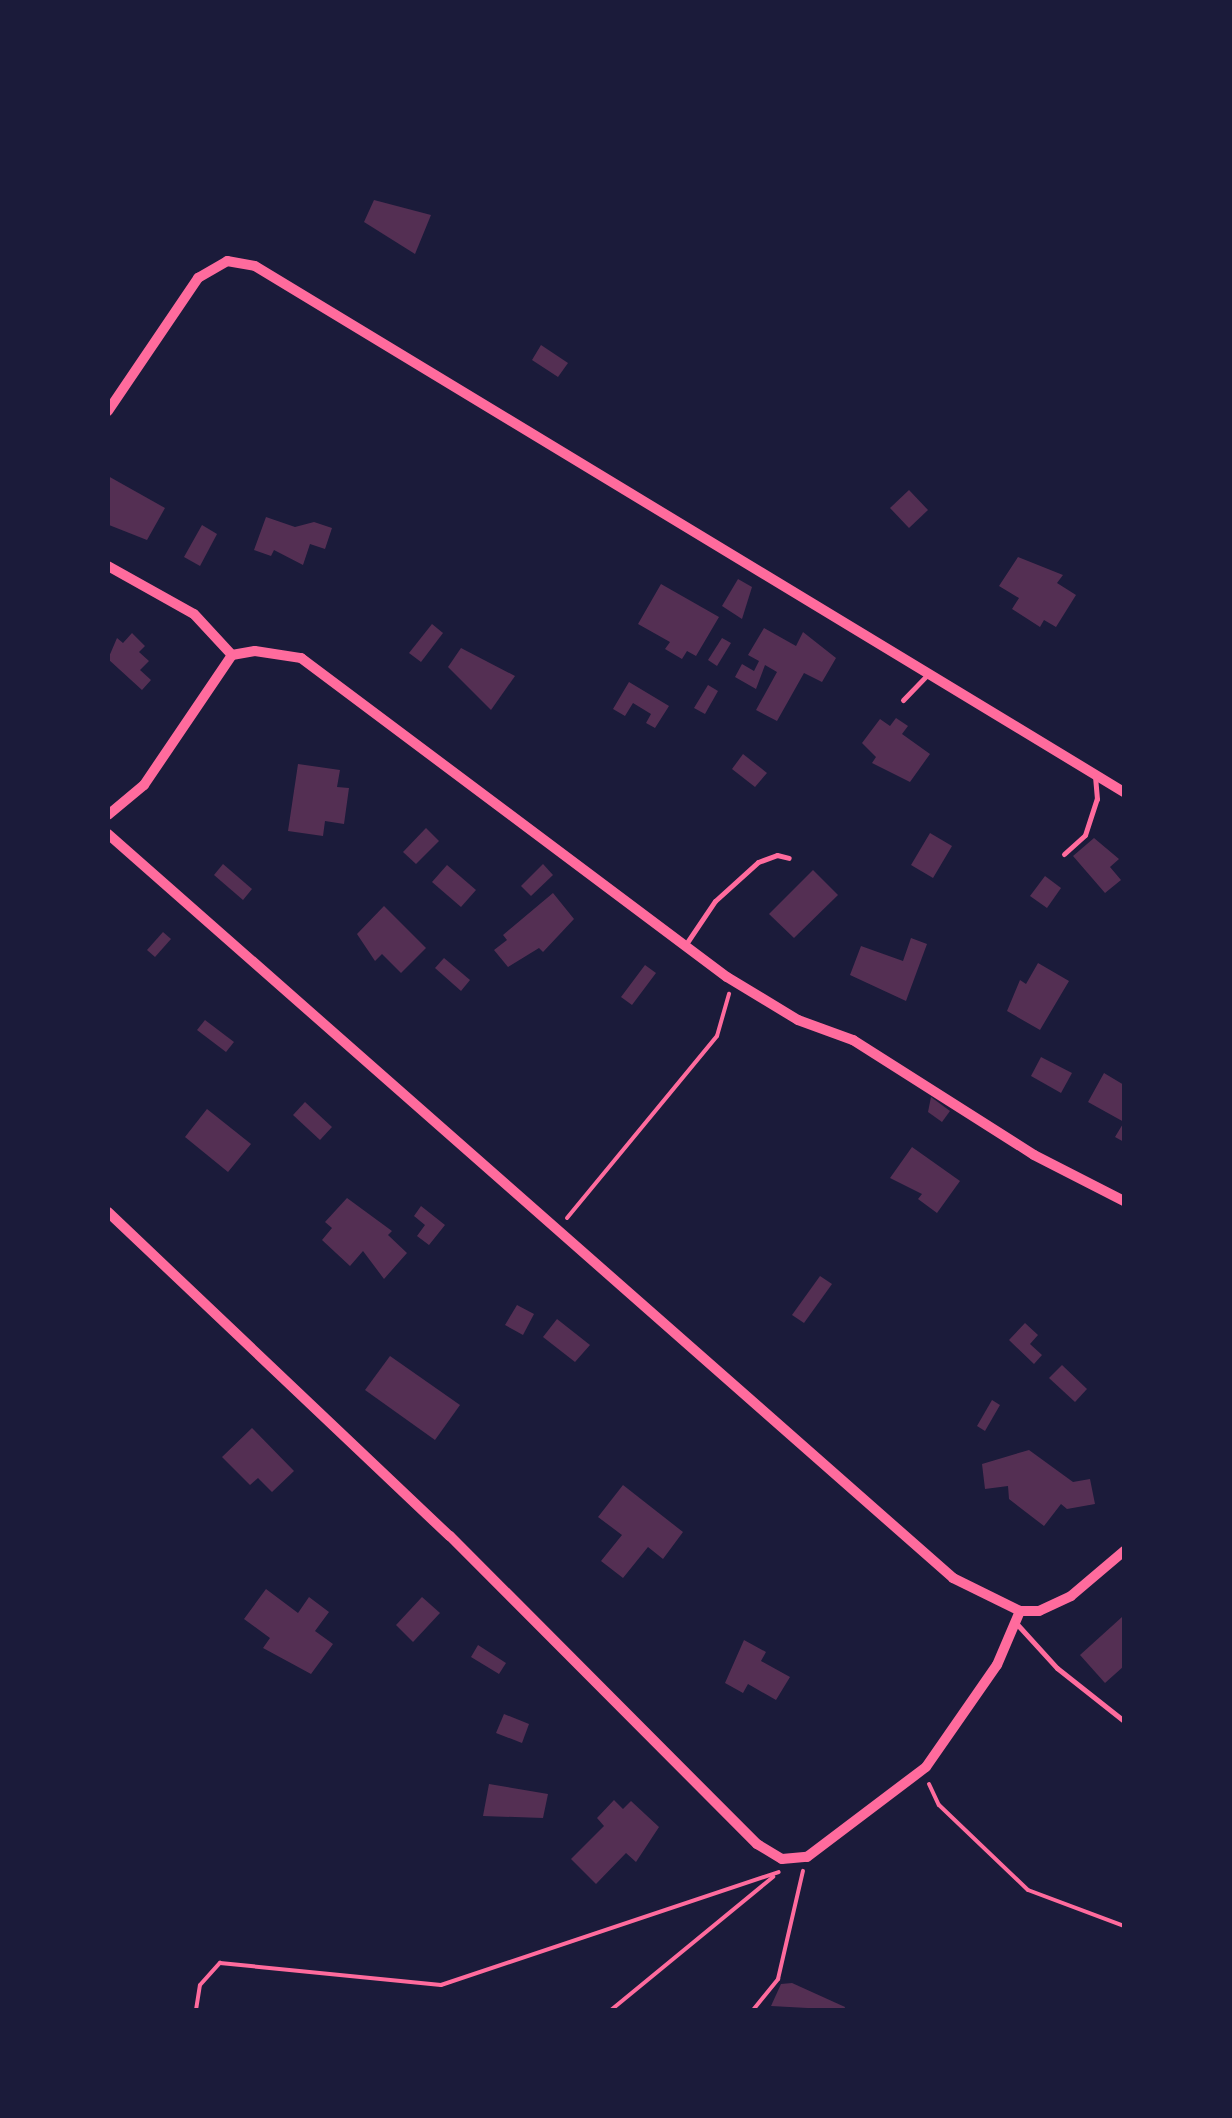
<!DOCTYPE html>
<html>
<head>
<meta charset="utf-8">
<style>
	body { margin:0 }
	#map { position:relative; width:1232px; height:2118px; overflow:hidden; background:#1b1b3a; font-family:"Archivo Narrow",sans-serif }
	div>[style] { position:absolute }
	.building>* { inset:0; background:#542f53 }
	.path>* { height:4px; margin:-2px; padding:0 2px; transform-origin:2px; border-radius:2px; background:#ff6b9d }
	.service>* { height:5px; margin:-2.5px; padding:0 2.5px; transform-origin:2.5px; border-radius:2.5px; background:#ff6b9d }
	.minor>* { height:10px; margin:-5px; padding:0 5px; transform-origin:5px; border-radius:5px; background:#ff6b9d }
	span { translate:-50% -50%; white-space:nowrap; text-align:center; line-height:1.15; -webkit-text-stroke:10px #1b1b3a; paint-order:stroke }
	.frame { position:absolute; inset:0; border:110px solid #1b1b3a; pointer-events:none }
</style>
</head>
<body>
<div id="map">
	<div class="building">
		<div style="clip-path:polygon(374px 200px,431px 215px,415px 254px,364px 222px)"></div>
		<div style="clip-path:polygon(541px 345px,568px 363px,558px 377px,532px 360px)"></div>
		<div style="clip-path:polygon(108px 476px,165px 508px,147px 540px,109px 525px)"></div>
		<div style="clip-path:polygon(909px 490px,928px 510px,909px 528px,890px 508px)"></div>
		<div style="clip-path:polygon(266px 517px,295px 527px,314px 522px,332px 528px,325px 549px,310px 544px,303px 565px,274px 550px,271px 556px,254px 550px)"></div>
		<div style="clip-path:polygon(202px 525px,217px 534px,200px 566px,184px 557px)"></div>
		<div style="clip-path:polygon(1018px 557px,1063px 575px,1057px 583px,1076px 595px,1056px 627px,1044px 620px,1040px 627px,1012px 609px,1019px 598px,999px 586px)"></div>
		<div style="clip-path:polygon(738px 579px,752px 587px,742px 619px,722px 606px)"></div>
		<div style="clip-path:polygon(661px 584px,719px 617px,696px 656px,687px 651px,682px 659px,665px 649px,670px 642px,638px 624px)"></div>
		<div style="clip-path:polygon(432px 624px,443px 633px,421px 662px,409px 653px)"></div>
		<div style="clip-path:polygon(764px 628px,796px 646px,803px 632px,836px 658px,822px 682px,804px 673px,777px 721px,756px 710px,777px 672px,765px 665px,756px 689px,735px 677px,742px 664px,754px 671px,759px 661px,748px 655px)"></div>
		<div style="clip-path:polygon(132px 633px,145px 646px,139px 652px,149px 661px,140px 670px,151px 680px,142px 690px,108px 659px,117px 638px,123px 643px)"></div>
		<div style="clip-path:polygon(722px 638px,731px 643px,717px 666px,708px 660px)"></div>
		<div style="clip-path:polygon(461px 648px,515px 676px,491px 710px,448px 667px)"></div>
		<div style="clip-path:polygon(629px 682px,669px 706px,655px 728px,646px 723px,651px 714px,633px 703px,625px 716px,613px 709px)"></div>
		<div style="clip-path:polygon(708px 685px,718px 691px,705px 714px,694px 708px)"></div>
		<div style="clip-path:polygon(896px 718px,908px 726px,902px 734px,930px 754px,910px 782px,872px 763px,876px 757px,862px 743px,880px 719px,890px 726px)"></div>
		<div style="clip-path:polygon(743px 754px,767px 773px,755px 787px,732px 769px)"></div>
		<div style="clip-path:polygon(298px 764px,340px 770px,337px 787px,349px 788px,344px 824px,325px 821px,323px 836px,288px 831px)"></div>
		<div style="clip-path:polygon(426px 828px,439px 841px,416px 864px,403px 852px)"></div>
		<div style="clip-path:polygon(930px 833px,952px 846px,933px 878px,911px 865px)"></div>
		<div style="clip-path:polygon(1094px 838px,1119px 859px,1110px 867px,1121px 880px,1105px 893px,1073px 856px)"></div>
		<div style="clip-path:polygon(223px 864px,252px 889px,243px 900px,214px 875px)"></div>
		<div style="clip-path:polygon(543px 864px,553px 875px,531px 896px,521px 886px)"></div>
		<div style="clip-path:polygon(447px 865px,476px 890px,461px 907px,432px 882px)"></div>
		<div style="clip-path:polygon(813px 870px,838px 895px,794px 938px,769px 914px)"></div>
		<div style="clip-path:polygon(1045px 876px,1061px 888px,1047px 908px,1030px 896px)"></div>
		<div style="clip-path:polygon(553px 893px,574px 919px,543px 952px,539px 948px,508px 967px,494px 950px,507px 940px,503px 935px)"></div>
		<div style="clip-path:polygon(384px 906px,426px 948px,401px 973px,382px 954px,375px 961px,357px 934px)"></div>
		<div style="clip-path:polygon(163px 932px,171px 939px,155px 957px,147px 950px)"></div>
		<div style="clip-path:polygon(911px 938px,927px 944px,906px 1001px,850px 975px,861px 946px,903px 961px)"></div>
		<div style="clip-path:polygon(444px 958px,470px 980px,461px 991px,435px 968px)"></div>
		<div style="clip-path:polygon(1038px 963px,1069px 981px,1040px 1030px,1007px 1011px,1020px 980px,1026px 984px)"></div>
		<div style="clip-path:polygon(645px 965px,656px 973px,632px 1005px,621px 997px)"></div>
		<div style="clip-path:polygon(205px 1020px,234px 1042px,226px 1052px,197px 1030px)"></div>
		<div style="clip-path:polygon(1041px 1057px,1072px 1073px,1061px 1093px,1031px 1076px)"></div>
		<div style="clip-path:polygon(1104px 1073px,1124px 1085px,1124px 1142px,1115px 1137px,1124px 1122px,1088px 1102px)"></div>
		<div style="clip-path:polygon(931px 1097px,950px 1111px,942px 1122px,928px 1112px)"></div>
		<div style="clip-path:polygon(305px 1102px,332px 1127px,320px 1140px,293px 1115px)"></div>
		<div style="clip-path:polygon(207px 1109px,251px 1144px,228px 1172px,185px 1137px)"></div>
		<div style="clip-path:polygon(912px 1147px,960px 1181px,937px 1213px,918px 1199px,922px 1194px,890px 1178px)"></div>
		<div style="clip-path:polygon(347px 1198px,392px 1231px,388px 1235px,407px 1253px,384px 1279px,363px 1251px,350px 1266px,322px 1240px,332px 1228px,325px 1222px)"></div>
		<div style="clip-path:polygon(421px 1206px,445px 1225px,429px 1245px,417px 1236px,425px 1225px,414px 1216px)"></div>
		<div style="clip-path:polygon(820px 1276px,832px 1284px,804px 1323px,792px 1315px)"></div>
		<div style="clip-path:polygon(517px 1305px,534px 1314px,523px 1335px,505px 1325px)"></div>
		<div style="clip-path:polygon(557px 1319px,590px 1345px,575px 1362px,543px 1337px)"></div>
		<div style="clip-path:polygon(1025px 1323px,1038px 1335px,1030px 1344px,1042px 1355px,1034px 1364px,1009px 1340px)"></div>
		<div style="clip-path:polygon(390px 1356px,460px 1405px,435px 1440px,365px 1390px)"></div>
		<div style="clip-path:polygon(1062px 1365px,1087px 1389px,1075px 1402px,1049px 1378px)"></div>
		<div style="clip-path:polygon(992px 1400px,1000px 1405px,985px 1431px,977px 1426px)"></div>
		<div style="clip-path:polygon(252px 1428px,294px 1471px,272px 1492px,258px 1478px,250px 1485px,222px 1457px)"></div>
		<div style="clip-path:polygon(1029px 1450px,1073px 1482px,1090px 1479px,1095px 1504px,1067px 1509px,1061px 1504px,1044px 1526px,1009px 1499px,1008px 1486px,985px 1489px,982px 1464px)"></div>
		<div style="clip-path:polygon(623px 1485px,683px 1532px,663px 1559px,648px 1547px,623px 1578px,601px 1561px,622px 1535px,598px 1517px)"></div>
		<div style="clip-path:polygon(266px 1589px,298px 1613px,309px 1597px,329px 1612px,315px 1631px,333px 1644px,311px 1674px,263px 1648px,270px 1638px,244px 1619px)"></div>
		<div style="clip-path:polygon(422px 1597px,440px 1613px,413px 1642px,396px 1625px)"></div>
		<div style="clip-path:polygon(1122px 1617px,1124px 1666px,1105px 1683px,1080px 1655px)"></div>
		<div style="clip-path:polygon(744px 1640px,766px 1652px,761px 1661px,790px 1677px,776px 1700px,748px 1684px,743px 1693px,725px 1683px)"></div>
		<div style="clip-path:polygon(478px 1645px,506px 1663px,499px 1674px,471px 1657px)"></div>
		<div style="clip-path:polygon(504px 1714px,529px 1724px,522px 1743px,496px 1733px)"></div>
		<div style="clip-path:polygon(489px 1784px,548px 1794px,543px 1818px,483px 1816px)"></div>
		<div style="clip-path:polygon(614px 1800px,623px 1809px,631px 1801px,659px 1827px,636px 1862px,626px 1853px,596px 1884px,571px 1859px,604px 1826px,597px 1818px)"></div>
		<div style="clip-path:polygon(792px 1983px,845px 2007px,844px 2010px,771px 2006px,781px 1984px)"></div>
	</div>
	<div class="path">
		<div style="left:567px;top:1218px;width:236px;rotate:-50.5deg"></div>
		<div style="left:717px;top:1036px;width:44px;rotate:-74.1deg"></div>
		<div style="left:929px;top:1784px;width:23px;rotate:65deg"></div>
		<div style="left:939px;top:1805px;width:123px;rotate:43.7deg"></div>
		<div style="left:1028px;top:1890px;width:103px;rotate:20.6deg"></div>
		<div style="left:196px;top:2010px;width:25px;rotate:-81deg"></div>
		<div style="left:200px;top:1985px;width:30px;rotate:-48deg"></div>
		<div style="left:220px;top:1963px;width:222px;rotate:5.7deg"></div>
		<div style="left:441px;top:1985px;width:356px;rotate:-18.5deg"></div>
		<div style="left:611px;top:2010px;width:210px;rotate:-39.4deg"></div>
		<div style="left:753px;top:2010px;width:40px;rotate:-51deg"></div>
		<div style="left:778px;top:1979px;width:111px;rotate:-77deg"></div>
	</div>
	<div class="service">
		<div style="left:903px;top:700px;width:37px;rotate:-46deg"></div>
		<div style="left:1064px;top:854px;width:28px;rotate:-42deg"></div>
		<div style="left:1085px;top:835px;width:38px;rotate:-72deg"></div>
		<div style="left:1097px;top:799px;width:23px;rotate:-95deg"></div>
		<div style="left:688px;top:941px;width:48px;rotate:-56deg"></div>
		<div style="left:715px;top:901px;width:58px;rotate:-42.2deg"></div>
		<div style="left:758px;top:862px;width:20px;rotate:-20deg"></div>
		<div style="left:777px;top:855px;width:12px;rotate:14deg"></div>
		<div style="left:1016px;top:1623px;width:61px;rotate:47.7deg"></div>
		<div style="left:1057px;top:1668px;width:85px;rotate:38.3deg"></div>
	</div>
	<div class="minor">
		<div style="left:108px;top:411px;width:161px;rotate:-55.9deg"></div>
		<div style="left:198px;top:278px;width:34px;rotate:-30deg"></div>
		<div style="left:227px;top:261px;width:28px;rotate:10deg"></div>
		<div style="left:255px;top:266px;width:1016px;rotate:31.19deg"></div>
		<div style="left:108px;top:566px;width:98px;rotate:29.2deg"></div>
		<div style="left:194px;top:614px;width:56px;rotate:47.2deg"></div>
		<div style="left:108px;top:815px;width:47px;rotate:-39.8deg"></div>
		<div style="left:144px;top:785px;width:157px;rotate:-55.9deg"></div>
		<div style="left:232px;top:655px;width:23px;rotate:-10deg"></div>
		<div style="left:255px;top:651px;width:47px;rotate:8.7deg"></div>
		<div style="left:301px;top:658px;width:532px;rotate:36.83deg"></div>
		<div style="left:727px;top:977px;width:83px;rotate:31.2deg"></div>
		<div style="left:798px;top:1020px;width:59px;rotate:20deg"></div>
		<div style="left:853px;top:1040px;width:214px;rotate:32.4deg"></div>
		<div style="left:1034px;top:1155px;width:101px;rotate:27.1deg"></div>
		<div style="left:108px;top:834px;width:1126px;rotate:41.36deg"></div>
		<div style="left:953px;top:1578px;width:75px;rotate:26.2deg"></div>
		<div style="left:1020px;top:1611px;width:19px"></div>
		<div style="left:1039px;top:1611px;width:35px;rotate:-25deg"></div>
		<div style="left:1071px;top:1596px;width:70px;rotate:-40.3deg"></div>
		<div style="left:108px;top:1212px;width:471px;rotate:43.5deg"></div>
		<div style="left:450px;top:1536px;width:435px;rotate:45.1deg"></div>
		<div style="left:757px;top:1844px;width:29px;rotate:31deg"></div>
		<div style="left:782px;top:1859px;width:25px;rotate:-5deg"></div>
		<div style="left:807px;top:1857px;width:149px;rotate:-37.1deg"></div>
		<div style="left:926px;top:1767px;width:124px;rotate:-55.2deg"></div>
		<div style="left:997px;top:1665px;width:59px;rotate:-66.9deg"></div>
	</div>
	<div class="frame"></div>
</div>
</body>
</html>
